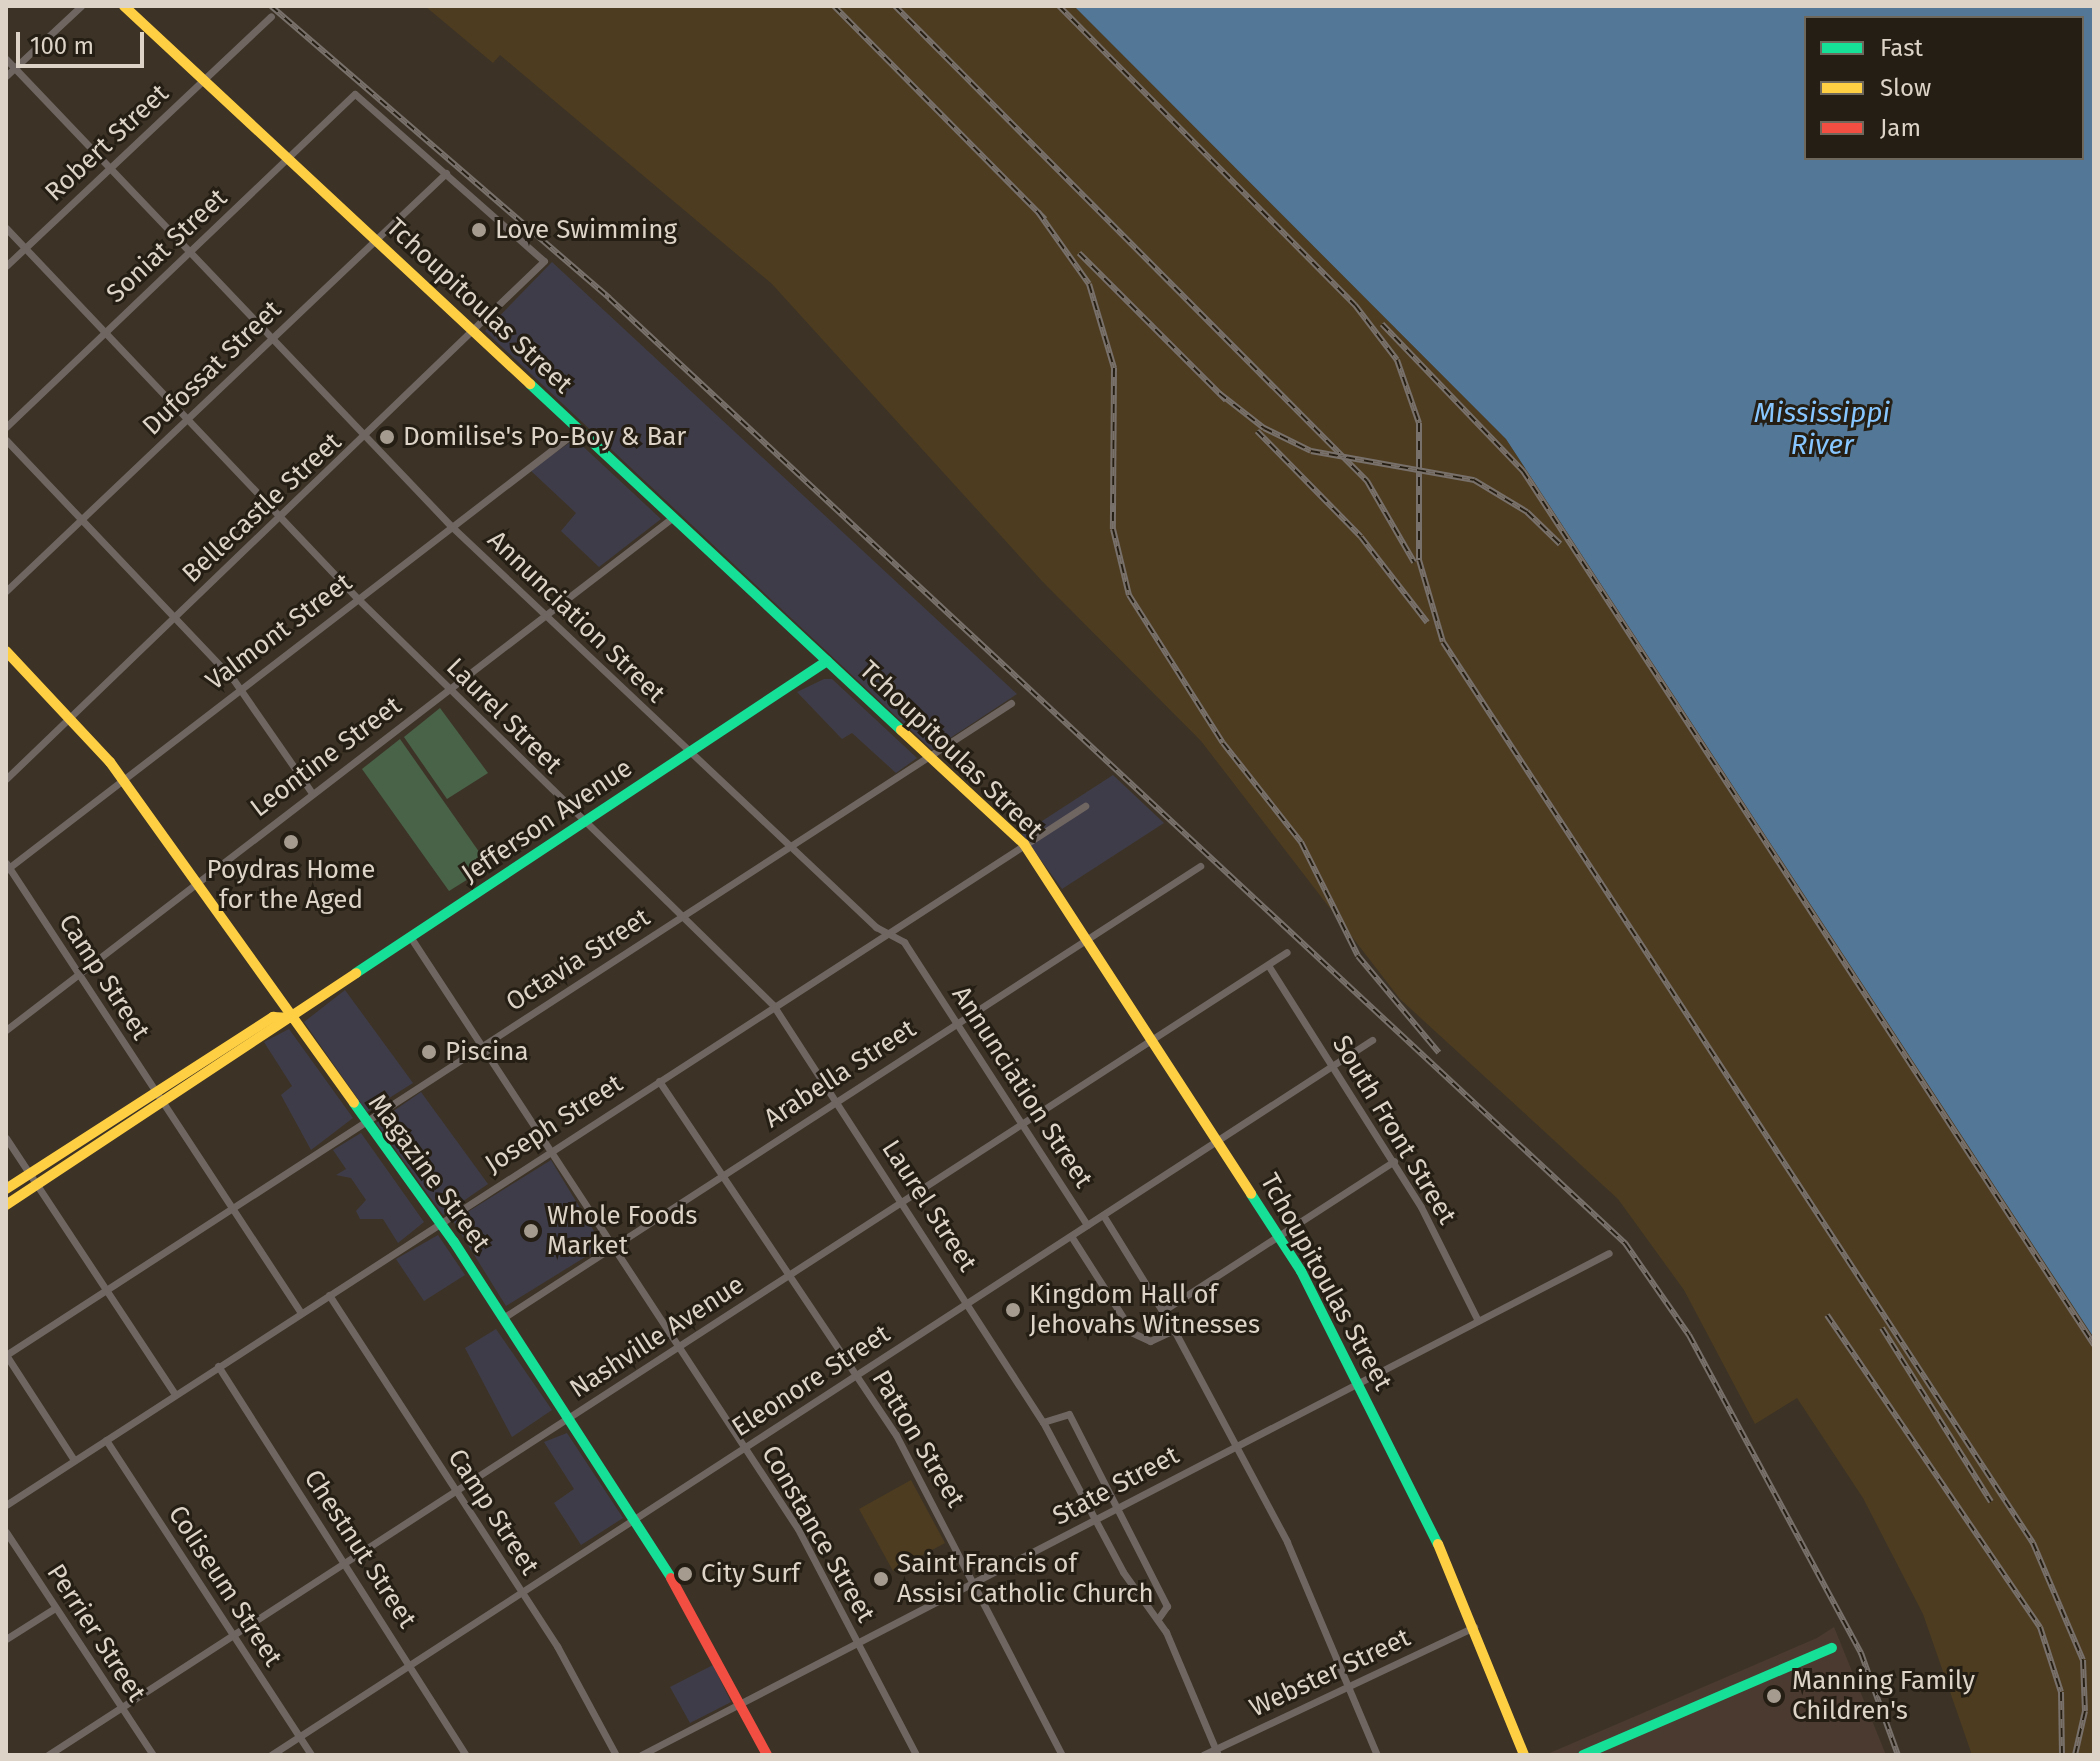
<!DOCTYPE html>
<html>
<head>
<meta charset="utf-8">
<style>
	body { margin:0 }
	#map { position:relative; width:2100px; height:1761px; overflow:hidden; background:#3c3326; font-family:"Fira Sans",sans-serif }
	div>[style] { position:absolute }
	.commercial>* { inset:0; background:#3f3c49 }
	.built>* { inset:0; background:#4d3c20 }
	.medical>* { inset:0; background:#4b3a30 }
	.green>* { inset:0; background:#496349 }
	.water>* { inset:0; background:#537797 }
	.street>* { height:7px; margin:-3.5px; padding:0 3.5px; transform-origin:3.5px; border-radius:3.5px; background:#6f6662 }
	.fast>* { height:10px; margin:-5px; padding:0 5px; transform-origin:5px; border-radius:5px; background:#16e098 }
	.slow>* { height:10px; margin:-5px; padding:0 5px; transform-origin:5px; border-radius:5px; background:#ffcf43 }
	.jam>* { height:10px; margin:-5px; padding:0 5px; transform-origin:5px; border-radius:5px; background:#f24e42 }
	.rail>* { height:6px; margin-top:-3px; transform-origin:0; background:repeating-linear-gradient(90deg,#241e14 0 9px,#78706a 0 18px); box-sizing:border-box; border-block:2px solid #78706a }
	.dots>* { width:22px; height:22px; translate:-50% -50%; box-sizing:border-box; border:4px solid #241e14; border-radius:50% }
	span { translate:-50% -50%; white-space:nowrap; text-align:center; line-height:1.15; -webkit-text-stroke:6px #241e14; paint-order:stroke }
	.street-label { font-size:26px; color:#ddd4c7 }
	.poi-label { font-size:26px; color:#ddd4c7 }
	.left { translate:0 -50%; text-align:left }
	.water-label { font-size:28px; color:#87c6fe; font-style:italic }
	.frame { position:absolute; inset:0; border:8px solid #ddd4c7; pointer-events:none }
	.legend { position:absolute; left:1804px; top:16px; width:280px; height:144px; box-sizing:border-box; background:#241e14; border:2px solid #6e675c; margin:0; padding:10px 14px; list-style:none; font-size:24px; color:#ddd4c7 }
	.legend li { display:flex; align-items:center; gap:16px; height:40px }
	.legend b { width:40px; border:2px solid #6e675c }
	.scale { position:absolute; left:16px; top:32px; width:128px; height:36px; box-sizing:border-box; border:4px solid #ddd4c7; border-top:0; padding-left:10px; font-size:24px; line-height:28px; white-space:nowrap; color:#ddd4c7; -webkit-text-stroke:6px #241e14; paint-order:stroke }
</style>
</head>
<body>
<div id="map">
	<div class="commercial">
		<div style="clip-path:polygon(552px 262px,1017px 694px,932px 750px,485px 331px)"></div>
		<div style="clip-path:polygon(575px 439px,661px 519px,599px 567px,561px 531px,576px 513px,530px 470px)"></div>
		<div style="clip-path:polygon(824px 679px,832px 679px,917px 758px,896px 773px,852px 733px,842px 739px,797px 692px)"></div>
		<div style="clip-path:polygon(1113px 775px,1164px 823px,1062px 889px,1022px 834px)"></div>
		<div style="clip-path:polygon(345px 990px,413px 1083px,367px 1112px,304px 1022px)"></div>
		<div style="clip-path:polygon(289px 1029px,353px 1118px,311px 1150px,281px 1095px,292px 1086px,264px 1042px)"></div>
		<div style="clip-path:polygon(421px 1092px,488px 1184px,443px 1215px,376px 1123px)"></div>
		<div style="clip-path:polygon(361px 1133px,424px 1222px,398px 1243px,383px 1219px,360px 1219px,356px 1211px,366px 1200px,351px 1178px,336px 1175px,346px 1169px,333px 1150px)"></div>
		<div style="clip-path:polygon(551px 1160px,603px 1246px,506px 1306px,453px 1221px)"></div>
		<div style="clip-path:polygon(438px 1235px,465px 1275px,424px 1301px,396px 1259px)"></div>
		<div style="clip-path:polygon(496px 1329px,552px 1410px,512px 1437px,465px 1348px)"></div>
		<div style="clip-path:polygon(567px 1433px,623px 1518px,581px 1545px,554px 1503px,574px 1489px,544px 1442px)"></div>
		<div style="clip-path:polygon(713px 1665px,731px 1702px,690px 1723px,670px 1687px)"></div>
	</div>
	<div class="built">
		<div style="clip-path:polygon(425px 6px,1074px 6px,1506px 439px,2094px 1338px,2094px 1755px,1972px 1755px,1923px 1614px,1863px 1498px,1797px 1398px,1755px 1424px,1684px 1290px,1618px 1199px,1400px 999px,1201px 741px,1042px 581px,772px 284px,500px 55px,493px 63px)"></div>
		<div style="clip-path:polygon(911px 1480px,945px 1543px,893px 1571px,859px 1509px)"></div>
	</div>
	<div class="medical">
		<div style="clip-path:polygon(1834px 1627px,1886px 1755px,1545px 1755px,1817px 1638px)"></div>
	</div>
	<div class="green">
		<div style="clip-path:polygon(440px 708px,488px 773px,447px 799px,404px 737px)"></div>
		<div style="clip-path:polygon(400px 739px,489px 866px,449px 891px,362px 769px)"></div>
	</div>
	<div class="water">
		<div style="clip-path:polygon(evenodd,1074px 6px,2094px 6px,2094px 1338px,1506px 439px,1074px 6px,1806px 18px,2082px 18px,2082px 158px,1806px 158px,1806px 18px)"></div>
	</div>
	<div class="street">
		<div style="left:6px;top:59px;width:644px;rotate:46.38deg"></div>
		<div style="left:450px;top:525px;width:586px;rotate:43.34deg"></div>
		<div style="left:876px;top:927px;width:32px;rotate:28deg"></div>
		<div style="left:904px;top:942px;width:337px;rotate:57.1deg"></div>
		<div style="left:6px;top:76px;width:103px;rotate:-43deg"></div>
		<div style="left:6px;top:228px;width:510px;rotate:46.51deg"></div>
		<div style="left:357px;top:598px;width:582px;rotate:44.37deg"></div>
		<div style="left:773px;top:1005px;width:497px;rotate:57.1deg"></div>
		<div style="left:1043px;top:1422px;width:170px;rotate:61.9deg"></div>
		<div style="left:1123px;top:1572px;width:74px;rotate:54.4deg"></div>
		<div style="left:1166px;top:1632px;width:134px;rotate:67.1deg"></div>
		<div style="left:6px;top:266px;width:364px;rotate:-43.3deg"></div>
		<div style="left:6px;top:427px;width:482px;rotate:-43.7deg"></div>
		<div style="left:355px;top:94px;width:252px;rotate:41.5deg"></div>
		<div style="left:544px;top:261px;width:747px;rotate:136.09deg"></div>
		<div style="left:6px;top:440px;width:330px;rotate:46.5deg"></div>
		<div style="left:233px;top:679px;width:139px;rotate:55.3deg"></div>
		<div style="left:6px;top:591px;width:607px;rotate:-43.53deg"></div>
		<div style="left:6px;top:863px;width:538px;rotate:56.75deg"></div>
		<div style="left:6px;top:870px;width:722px;rotate:-37.57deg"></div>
		<div style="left:411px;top:938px;width:706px;rotate:56.78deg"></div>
		<div style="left:798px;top:1529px;width:255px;rotate:62.4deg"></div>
		<div style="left:1268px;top:965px;width:286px;rotate:57.7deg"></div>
		<div style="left:1421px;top:1207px;width:127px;rotate:63.4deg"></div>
		<div style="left:6px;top:1030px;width:840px;rotate:-37.55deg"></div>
		<div style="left:659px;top:1081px;width:426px;rotate:56.2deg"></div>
		<div style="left:896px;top:1435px;width:360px;rotate:62.6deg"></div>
		<div style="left:6px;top:1138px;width:307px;rotate:56.6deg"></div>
		<div style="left:1103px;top:1215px;width:135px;rotate:58.3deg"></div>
		<div style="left:1071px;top:1236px;width:115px;rotate:57.4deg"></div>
		<div style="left:1133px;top:1333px;width:19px;rotate:25deg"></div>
		<div style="left:1150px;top:1341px;width:26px;rotate:-25deg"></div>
		<div style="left:1174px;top:1330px;width:240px;rotate:61.9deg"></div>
		<div style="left:1287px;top:1542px;width:231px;rotate:67.1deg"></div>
		<div style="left:329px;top:1295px;width:419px;rotate:57deg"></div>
		<div style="left:557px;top:1646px;width:124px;rotate:61.6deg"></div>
		<div style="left:1164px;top:1310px;width:274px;rotate:-32.9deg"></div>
		<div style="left:503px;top:1318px;width:831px;rotate:-32.96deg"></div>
		<div style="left:6px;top:1355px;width:1198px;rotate:-32.97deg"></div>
		<div style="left:6px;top:1355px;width:125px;rotate:57.1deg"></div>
		<div style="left:218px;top:1366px;width:461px;rotate:57.5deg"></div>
		<div style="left:1043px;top:1422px;width:27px;rotate:-17deg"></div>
		<div style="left:1069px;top:1414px;width:216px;rotate:63deg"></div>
		<div style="left:1167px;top:1606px;width:16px;rotate:125deg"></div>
		<div style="left:106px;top:1440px;width:376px;rotate:56.9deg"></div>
		<div style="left:6px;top:1505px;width:1286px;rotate:-32.94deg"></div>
		<div style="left:6px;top:1532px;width:267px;rotate:56.6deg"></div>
		<div style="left:6px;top:1639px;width:58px;rotate:-32.3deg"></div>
		<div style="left:48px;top:1755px;width:1476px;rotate:-32.95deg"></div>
		<div style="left:271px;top:1755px;width:1313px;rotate:-33deg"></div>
		<div style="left:641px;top:1755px;width:1090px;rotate:-27.41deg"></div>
		<div style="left:1203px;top:1755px;width:300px;rotate:-25.3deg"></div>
	</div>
	<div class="fast">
		<div style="left:530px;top:384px;width:507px;rotate:43deg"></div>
		<div style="left:356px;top:973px;width:565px;rotate:-33.52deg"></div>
		<div style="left:354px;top:1103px;width:171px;rotate:54.3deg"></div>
		<div style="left:454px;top:1242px;width:400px;rotate:57.1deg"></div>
		<div style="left:1251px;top:1194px;width:92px;rotate:57deg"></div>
		<div style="left:1301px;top:1271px;width:305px;rotate:63.4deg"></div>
		<div style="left:1583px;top:1755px;width:271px;rotate:-23.3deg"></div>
	</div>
	<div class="slow">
		<div style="left:124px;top:6px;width:555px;rotate:42.95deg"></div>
		<div style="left:6px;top:651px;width:152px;rotate:46.9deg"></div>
		<div style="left:110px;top:762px;width:419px;rotate:54.4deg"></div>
		<div style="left:901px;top:730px;width:168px;rotate:42.8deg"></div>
		<div style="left:1024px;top:844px;width:417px;rotate:57deg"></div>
		<div style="left:6px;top:1189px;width:318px;rotate:-32.8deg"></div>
		<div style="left:273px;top:1017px;width:18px;rotate:3deg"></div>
		<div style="left:6px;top:1205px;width:420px;rotate:-33.5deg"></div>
		<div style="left:1438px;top:1544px;width:228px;rotate:67.8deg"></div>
	</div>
	<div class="jam">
		<div style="left:671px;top:1578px;width:201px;rotate:61.5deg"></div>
	</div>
	<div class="rail">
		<div style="left:271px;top:6px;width:447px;rotate:40.8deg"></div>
		<div style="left:609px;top:298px;width:1388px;rotate:42.93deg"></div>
		<div style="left:1625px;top:1243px;width:112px;rotate:55.2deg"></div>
		<div style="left:1689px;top:1335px;width:362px;rotate:61.6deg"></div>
		<div style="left:1861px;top:1653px;width:109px;rotate:70.1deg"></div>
		<div style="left:834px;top:6px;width:300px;rotate:45.3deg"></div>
		<div style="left:895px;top:6px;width:670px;rotate:45.18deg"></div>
		<div style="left:1367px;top:481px;width:94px;rotate:59.9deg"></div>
		<div style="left:1059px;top:6px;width:421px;rotate:45.3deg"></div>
		<div style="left:1355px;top:305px;width:69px;rotate:52.6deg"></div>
		<div style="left:1397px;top:360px;width:67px;rotate:70.8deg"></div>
		<div style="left:1419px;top:423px;width:137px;rotate:90deg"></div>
		<div style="left:1419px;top:560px;width:85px;rotate:73.7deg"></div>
		<div style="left:1443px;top:642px;width:1077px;rotate:56.78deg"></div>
		<div style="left:2033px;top:1543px;width:127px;rotate:66.9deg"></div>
		<div style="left:2083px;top:1660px;width:51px;rotate:87.8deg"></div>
		<div style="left:2085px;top:1711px;width:45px;rotate:102.8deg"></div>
		<div style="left:1038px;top:212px;width:88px;rotate:54.7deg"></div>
		<div style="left:1089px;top:284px;width:88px;rotate:73.4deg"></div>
		<div style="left:1114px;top:368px;width:161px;rotate:90.4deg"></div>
		<div style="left:1113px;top:529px;width:68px;rotate:76.4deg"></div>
		<div style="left:1129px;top:595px;width:175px;rotate:57.6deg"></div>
		<div style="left:1223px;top:743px;width:126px;rotate:51.8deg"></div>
		<div style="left:1301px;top:842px;width:127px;rotate:63.4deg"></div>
		<div style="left:1358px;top:956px;width:126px;rotate:50.1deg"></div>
		<div style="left:1079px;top:253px;width:208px;rotate:45deg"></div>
		<div style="left:1382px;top:324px;width:204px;rotate:46.2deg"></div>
		<div style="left:1523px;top:471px;width:1044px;rotate:56.84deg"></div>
		<div style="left:1219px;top:393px;width:57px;rotate:37.9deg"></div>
		<div style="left:1264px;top:428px;width:52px;rotate:26.1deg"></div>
		<div style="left:1311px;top:451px;width:166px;rotate:10.1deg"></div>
		<div style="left:1474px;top:480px;width:62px;rotate:31.1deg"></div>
		<div style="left:1527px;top:512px;width:46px;rotate:44.1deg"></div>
		<div style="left:1257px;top:431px;width:148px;rotate:45.5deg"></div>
		<div style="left:1361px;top:537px;width:108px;rotate:52.2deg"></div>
		<div style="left:1827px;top:1315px;width:378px;rotate:55.7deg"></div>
		<div style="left:2040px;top:1627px;width:68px;rotate:72.1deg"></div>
		<div style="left:2061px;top:1692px;width:63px;rotate:89.1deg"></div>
		<div style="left:1882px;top:1328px;width:205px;rotate:57.9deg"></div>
	</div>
	<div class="dots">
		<div style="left:479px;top:230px;background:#a59c8f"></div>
		<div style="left:387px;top:437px;background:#a59c8f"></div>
		<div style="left:291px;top:842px;background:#a59c8f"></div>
		<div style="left:429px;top:1052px;background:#a59c8f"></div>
		<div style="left:531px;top:1231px;background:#a59c8f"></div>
		<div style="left:1013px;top:1310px;background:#a59c8f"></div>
		<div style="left:685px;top:1574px;background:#a59c8f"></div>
		<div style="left:881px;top:1579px;background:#a59c8f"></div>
		<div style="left:1774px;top:1696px;background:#a59c8f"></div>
	</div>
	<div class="street-label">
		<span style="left:107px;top:143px;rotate:-43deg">Robert Street</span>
		<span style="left:167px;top:246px;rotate:-43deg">Soniat Street</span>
		<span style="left:479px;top:306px;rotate:43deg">Tchoupitoulas Street</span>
		<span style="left:212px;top:368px;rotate:-44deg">Dufossat Street</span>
		<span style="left:262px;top:508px;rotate:-43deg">Bellecastle Street</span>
		<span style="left:576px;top:617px;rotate:44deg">Annunciation Street</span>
		<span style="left:279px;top:632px;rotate:-37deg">Valmont Street</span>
		<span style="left:504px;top:716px;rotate:45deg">Laurel Street</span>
		<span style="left:951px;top:750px;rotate:44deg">Tchoupitoulas Street</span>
		<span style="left:326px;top:757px;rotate:-37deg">Leontine Street</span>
		<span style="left:547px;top:821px;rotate:-34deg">Jefferson Avenue</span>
		<span style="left:578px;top:960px;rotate:-33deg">Octavia Street</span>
		<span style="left:104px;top:977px;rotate:57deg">Camp Street</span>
		<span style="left:840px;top:1074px;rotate:-33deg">Arabella Street</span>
		<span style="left:1022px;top:1087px;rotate:57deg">Annunciation Street</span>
		<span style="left:554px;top:1124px;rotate:-33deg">Joseph Street</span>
		<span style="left:1394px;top:1130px;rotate:59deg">South Front Street</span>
		<span style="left:429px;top:1173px;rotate:54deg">Magazine Street</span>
		<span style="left:929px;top:1206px;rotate:57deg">Laurel Street</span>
		<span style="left:1326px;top:1282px;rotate:61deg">Tchoupitoulas Street</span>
		<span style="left:657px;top:1337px;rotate:-33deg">Nashville Avenue</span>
		<span style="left:811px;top:1381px;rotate:-33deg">Eleonore Street</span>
		<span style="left:918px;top:1439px;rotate:59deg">Patton Street</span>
		<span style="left:1116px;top:1486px;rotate:-28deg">State Street</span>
		<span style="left:493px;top:1512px;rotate:57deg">Camp Street</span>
		<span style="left:818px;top:1534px;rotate:60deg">Constance Street</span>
		<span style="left:360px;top:1549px;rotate:57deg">Chestnut Street</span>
		<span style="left:225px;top:1586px;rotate:57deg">Coliseum Street</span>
		<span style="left:96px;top:1633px;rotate:57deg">Perrier Street</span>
		<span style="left:1330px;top:1673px;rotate:-25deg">Webster Street</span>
	</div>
	<div class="poi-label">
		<span class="left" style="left:495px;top:230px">Love Swimming</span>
		<span class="left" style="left:403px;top:437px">Domilise's Po-Boy &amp; Bar</span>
		<span style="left:291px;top:885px">Poydras Home<br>for the Aged</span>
		<span class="left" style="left:445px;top:1052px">Piscina</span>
		<span class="left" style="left:547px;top:1231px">Whole Foods<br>Market</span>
		<span class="left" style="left:1029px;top:1310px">Kingdom Hall of<br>Jehovahs Witnesses</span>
		<span class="left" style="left:897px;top:1579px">Saint Francis of<br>Assisi Catholic Church</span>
		<span class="left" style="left:701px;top:1574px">City Surf</span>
		<span class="left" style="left:1792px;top:1696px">Manning Family<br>Children's</span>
	</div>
	<div class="water-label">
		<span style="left:1822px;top:429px">Mississippi<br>River</span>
	</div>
	<div class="frame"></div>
	<ul class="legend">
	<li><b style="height:10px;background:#16e098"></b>Fast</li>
	<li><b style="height:10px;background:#ffcf43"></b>Slow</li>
	<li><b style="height:10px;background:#f24e42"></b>Jam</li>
	</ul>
	<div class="scale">100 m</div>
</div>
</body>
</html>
